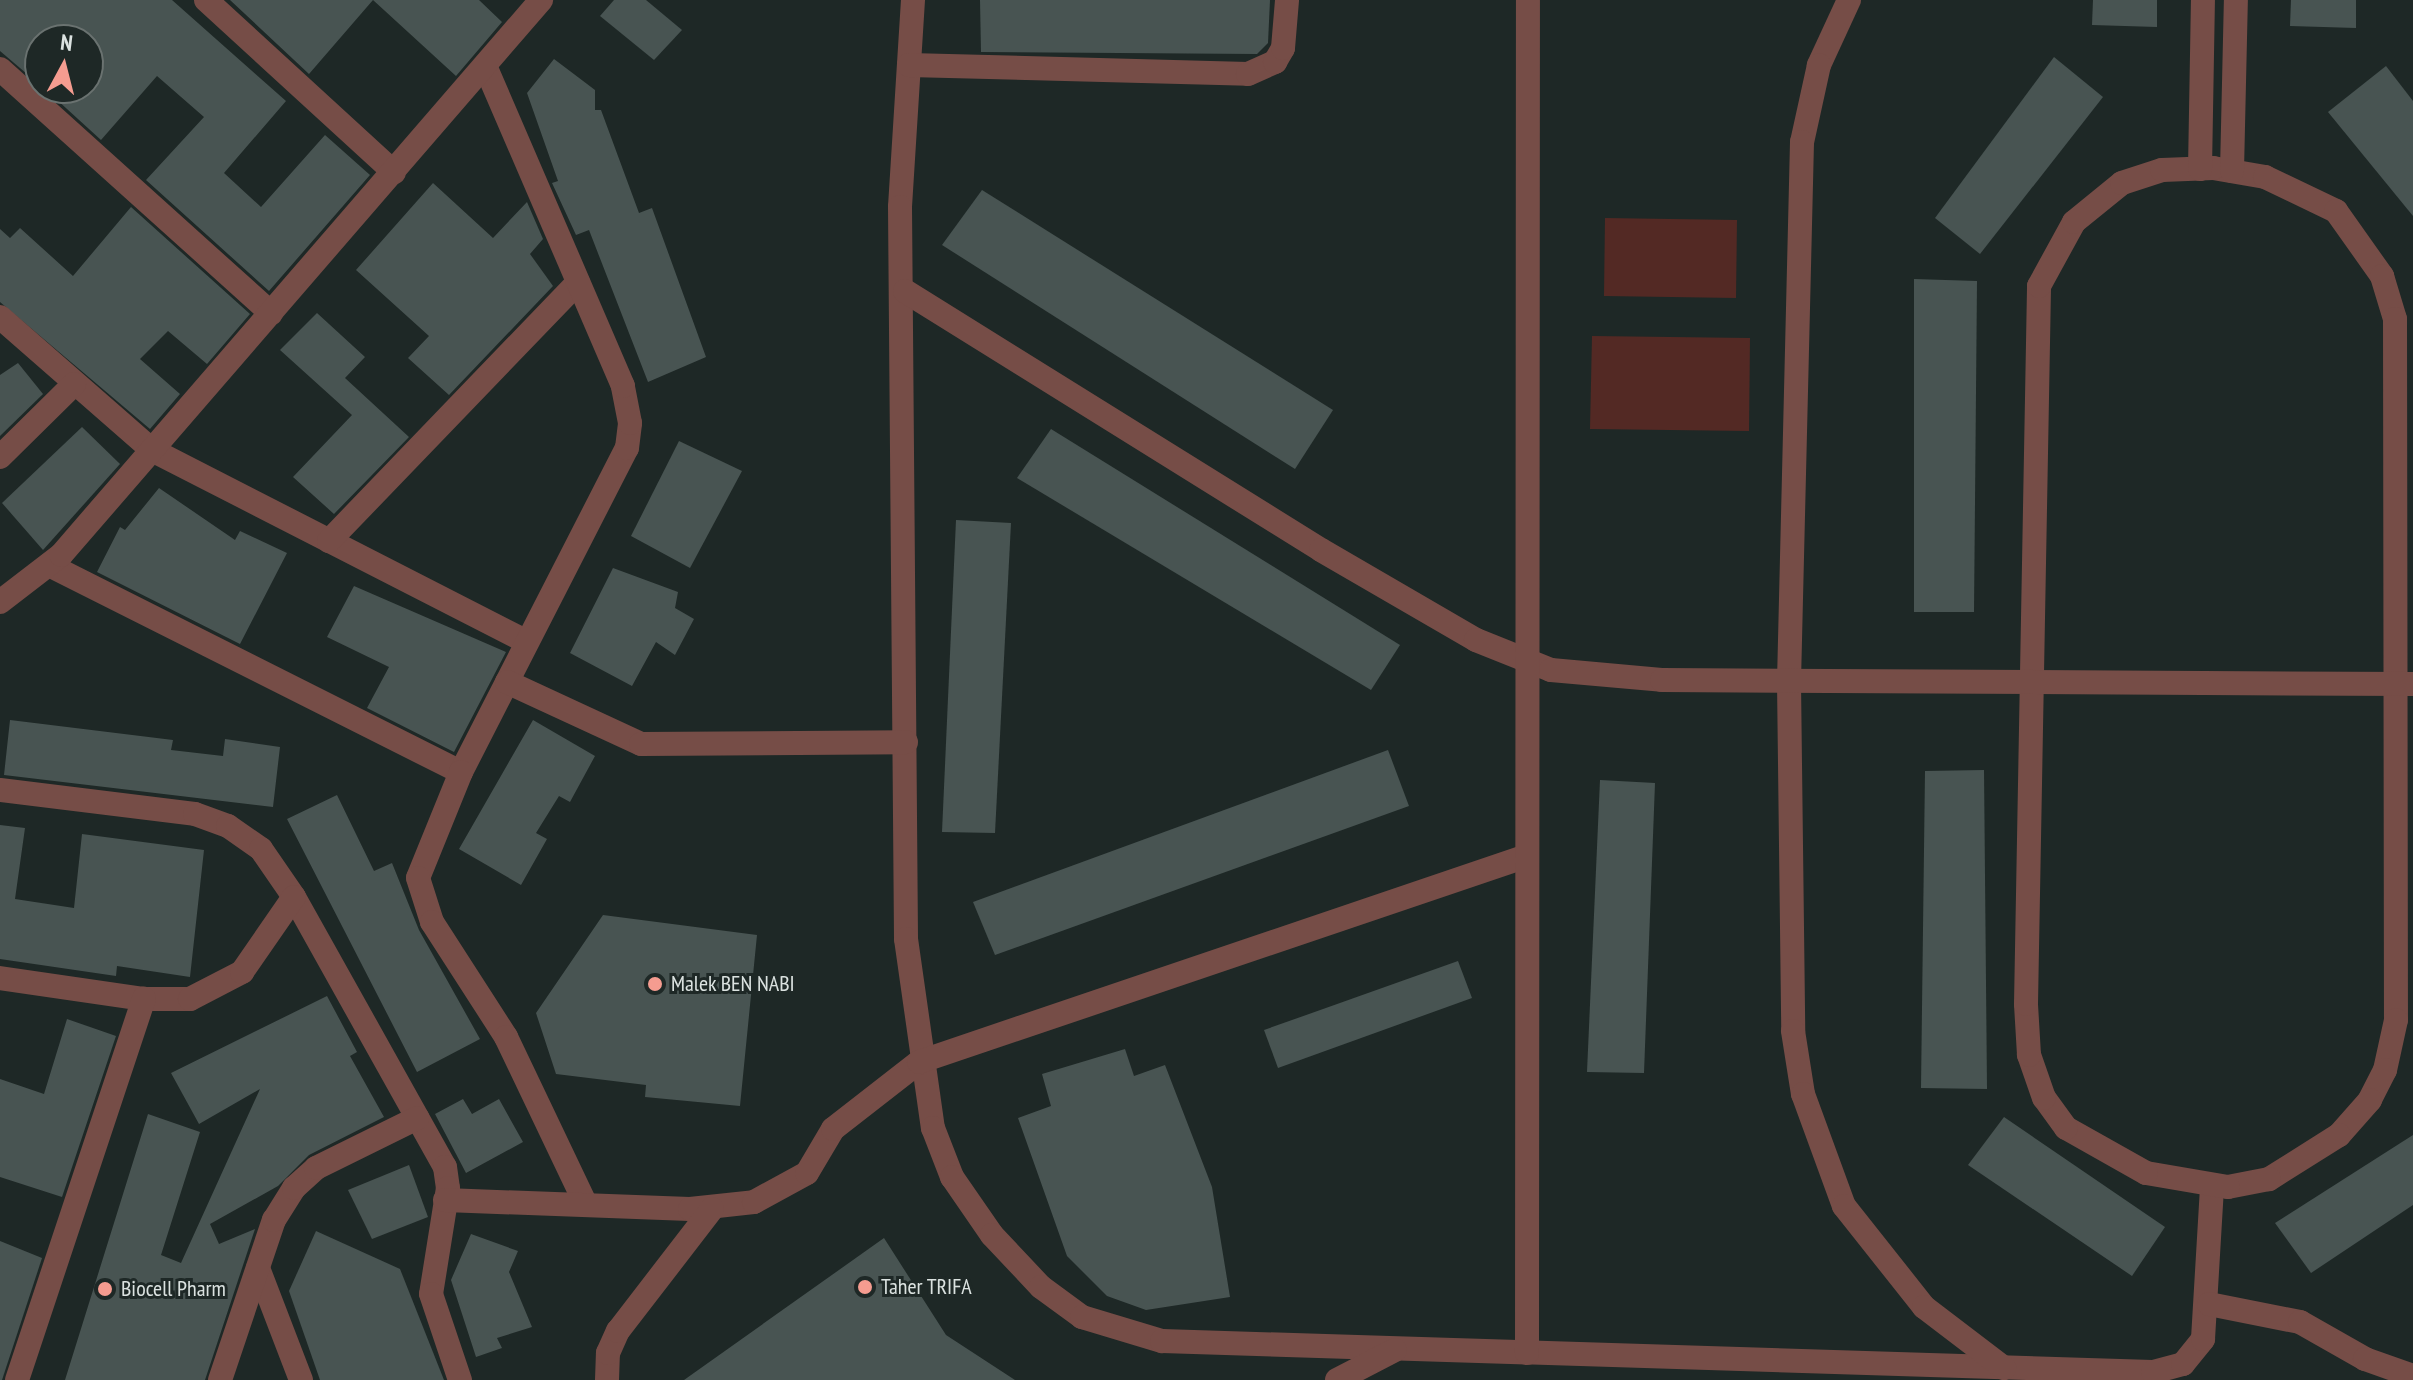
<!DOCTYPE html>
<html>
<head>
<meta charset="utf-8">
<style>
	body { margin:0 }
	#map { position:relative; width:2413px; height:1380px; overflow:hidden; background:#1e2826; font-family:"PT Sans Narrow",sans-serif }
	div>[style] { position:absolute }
	.green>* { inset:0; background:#532924 }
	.building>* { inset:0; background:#485452 }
	.minor>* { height:24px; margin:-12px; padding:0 12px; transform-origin:12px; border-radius:12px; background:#764d47 }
	.dots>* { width:22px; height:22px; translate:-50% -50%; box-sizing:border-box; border:4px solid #1e2826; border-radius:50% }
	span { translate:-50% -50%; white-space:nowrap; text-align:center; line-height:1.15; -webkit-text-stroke:6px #1e2826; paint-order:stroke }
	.poi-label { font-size:22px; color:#dbe2e0 }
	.left { translate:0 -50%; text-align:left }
	.north { position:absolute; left:24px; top:24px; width:80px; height:80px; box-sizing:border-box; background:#1e2826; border:2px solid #6a7270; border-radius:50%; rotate:7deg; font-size:22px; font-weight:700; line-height:32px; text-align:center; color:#dbe2e0 }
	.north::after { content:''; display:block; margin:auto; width:28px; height:36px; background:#f59c90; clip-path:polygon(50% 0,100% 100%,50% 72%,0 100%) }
</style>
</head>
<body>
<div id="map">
	<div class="green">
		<div style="clip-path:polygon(1605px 218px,1737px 220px,1736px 298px,1604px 296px)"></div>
		<div style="clip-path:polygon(1592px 336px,1750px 338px,1749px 431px,1590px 429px)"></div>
	</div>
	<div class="building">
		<div style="clip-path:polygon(0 0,172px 0,286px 101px,224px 173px,261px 207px,325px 135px,370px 175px,269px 291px,146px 180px,204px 117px,157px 76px,101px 140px,44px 88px,88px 88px,88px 40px,40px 40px,40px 85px,0 51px)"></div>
		<div style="clip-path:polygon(230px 0,479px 0,502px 22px,456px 76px,373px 0,309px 74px)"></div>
		<div style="clip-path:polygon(614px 0,646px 0,682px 30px,654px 60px,600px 16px)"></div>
		<div style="clip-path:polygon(980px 0,1270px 0,1268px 43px,1257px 54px,981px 52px)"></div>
		<div style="clip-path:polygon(2093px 0,2157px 0,2157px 27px,2092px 25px)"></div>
		<div style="clip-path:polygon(2291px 0,2356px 0,2356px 28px,2290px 26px)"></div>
		<div style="clip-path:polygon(2054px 57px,2103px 97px,1980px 254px,1935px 218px)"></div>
		<div style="clip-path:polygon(554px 59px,595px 90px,595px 110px,601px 110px,639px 213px,652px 208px,706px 357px,648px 382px,589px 230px,576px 235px,552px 183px,558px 181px,527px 93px)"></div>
		<div style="clip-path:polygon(2386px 66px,2413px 101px,2413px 216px,2328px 112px)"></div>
		<div style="clip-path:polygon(433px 183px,493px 238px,527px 202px,543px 239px,530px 254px,553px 286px,449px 395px,408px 358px,429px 336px,356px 270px)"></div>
		<div style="clip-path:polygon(982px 190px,1333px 410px,1295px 469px,942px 245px)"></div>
		<div style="clip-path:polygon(131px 207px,250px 314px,207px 364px,168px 331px,140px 359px,180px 394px,150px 429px,0 302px,0 229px,10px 238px,20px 228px,73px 276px)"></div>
		<div style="clip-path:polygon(1914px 279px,1977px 281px,1974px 612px,1914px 612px)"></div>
		<div style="clip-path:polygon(317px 313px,365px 357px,345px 378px,409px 437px,334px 514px,293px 477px,352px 415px,280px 350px)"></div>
		<div style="clip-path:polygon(18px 363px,43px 394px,0 436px,0 375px)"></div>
		<div style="clip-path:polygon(82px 427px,120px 464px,43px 550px,2px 503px)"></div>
		<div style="clip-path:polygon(1051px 429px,1400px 645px,1371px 690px,1017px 478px)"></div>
		<div style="clip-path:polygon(679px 441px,742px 471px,690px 568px,631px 536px)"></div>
		<div style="clip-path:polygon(159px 488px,235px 540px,240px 531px,287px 553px,240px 644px,97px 572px,120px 527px,125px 530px)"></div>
		<div style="clip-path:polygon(956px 520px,1011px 523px,995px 833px,942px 832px)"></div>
		<div style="clip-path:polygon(613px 568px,678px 592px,675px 608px,694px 619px,675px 655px,656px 642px,632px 686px,570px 653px)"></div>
		<div style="clip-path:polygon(354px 586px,506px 652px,454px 752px,367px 708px,389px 667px,327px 637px)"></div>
		<div style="clip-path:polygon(10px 720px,173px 740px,171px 750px,223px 756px,225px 739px,280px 747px,273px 807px,4px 775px)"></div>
		<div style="clip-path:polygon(533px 720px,595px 756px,570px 802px,559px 796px,536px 833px,547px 839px,521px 885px,459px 849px)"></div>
		<div style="clip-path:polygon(1388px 750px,1409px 806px,995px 955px,973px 902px)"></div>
		<div style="clip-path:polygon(1984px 770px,1987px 1089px,1921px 1088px,1925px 771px)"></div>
		<div style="clip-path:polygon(1600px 780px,1655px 783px,1644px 1073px,1587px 1072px)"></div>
		<div style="clip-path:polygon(337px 795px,374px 871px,392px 863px,419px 930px,480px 1039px,417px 1072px,287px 819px)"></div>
		<div style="clip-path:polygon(0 825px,25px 828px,15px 899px,74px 908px,82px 834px,204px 850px,190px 977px,117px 966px,116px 976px,0 959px)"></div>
		<div style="clip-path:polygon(603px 915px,757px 935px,740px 1106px,645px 1097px,646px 1085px,556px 1074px,536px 1013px)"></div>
		<div style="clip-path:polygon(1458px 961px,1472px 998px,1278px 1068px,1264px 1030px)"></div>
		<div style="clip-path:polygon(327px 996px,357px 1052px,350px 1056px,384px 1117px,309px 1155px,278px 1186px,210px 1224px,219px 1244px,255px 1229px,205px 1380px,65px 1380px,148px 1114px,200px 1132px,161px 1255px,181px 1263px,260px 1089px,199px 1124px,171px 1073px)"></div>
		<div style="clip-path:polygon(67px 1019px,116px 1036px,62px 1197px,0 1177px,0 1079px,44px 1094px)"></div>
		<div style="clip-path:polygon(1125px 1049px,1134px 1076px,1165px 1065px,1212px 1187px,1230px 1297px,1146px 1310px,1107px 1296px,1067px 1256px,1018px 1118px,1051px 1106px,1042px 1074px)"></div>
		<div style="clip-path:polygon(463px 1099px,472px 1114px,499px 1099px,523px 1142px,466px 1173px,435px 1114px)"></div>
		<div style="clip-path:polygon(2004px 1117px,2165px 1227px,2132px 1276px,1968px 1165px)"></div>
		<div style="clip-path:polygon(2413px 1135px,2413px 1205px,2311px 1273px,2275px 1223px)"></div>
		<div style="clip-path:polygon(409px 1165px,428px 1217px,372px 1239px,348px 1190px)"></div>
		<div style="clip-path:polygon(316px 1231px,400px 1269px,444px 1380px,320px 1380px,289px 1291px)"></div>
		<div style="clip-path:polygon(471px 1234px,518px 1251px,509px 1272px,532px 1327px,497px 1338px,502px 1348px,476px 1357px,451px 1280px)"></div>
		<div style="clip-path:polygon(884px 1238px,946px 1335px,1015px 1380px,684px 1380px)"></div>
		<div style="clip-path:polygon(0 1241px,42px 1258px,2px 1380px,0 1380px)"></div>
	</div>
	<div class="minor">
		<div style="left:206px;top:0;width:255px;rotate:42.5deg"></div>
		<div style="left:913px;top:0;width:207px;rotate:93.6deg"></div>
		<div style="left:900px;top:207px;width:732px;rotate:89.53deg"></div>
		<div style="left:906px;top:939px;width:191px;rotate:81.9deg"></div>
		<div style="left:933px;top:1128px;width:53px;rotate:68.8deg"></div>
		<div style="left:952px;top:1177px;width:70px;rotate:55.4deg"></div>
		<div style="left:992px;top:1235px;width:71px;rotate:46.7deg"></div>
		<div style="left:1041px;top:1287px;width:51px;rotate:36.2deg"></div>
		<div style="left:1082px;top:1317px;width:84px;rotate:16.7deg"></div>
		<div style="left:1162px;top:1341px;width:991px;rotate:1.79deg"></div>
		<div style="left:2153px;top:1372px;width:31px;rotate:-15deg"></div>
		<div style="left:2183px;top:1364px;width:32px;rotate:-51deg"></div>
		<div style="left:2203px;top:1339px;width:153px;rotate:-86.6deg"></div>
		<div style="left:1849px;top:0;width:72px;rotate:114.8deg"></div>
		<div style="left:1819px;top:65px;width:79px;rotate:102.4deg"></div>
		<div style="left:1802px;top:142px;width:540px;rotate:91.38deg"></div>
		<div style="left:1789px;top:682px;width:349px;rotate:89.3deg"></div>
		<div style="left:1793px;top:1031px;width:64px;rotate:81deg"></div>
		<div style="left:1803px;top:1094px;width:119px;rotate:69.9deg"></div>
		<div style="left:1844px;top:1206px;width:129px;rotate:51.6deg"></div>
		<div style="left:1924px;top:1307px;width:101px;rotate:37.3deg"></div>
		<div style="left:909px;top:65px;width:339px;rotate:1.5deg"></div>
		<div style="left:1248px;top:74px;width:30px;rotate:-24deg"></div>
		<div style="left:1275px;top:62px;width:16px;rotate:-60deg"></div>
		<div style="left:1283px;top:48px;width:48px;rotate:-85.2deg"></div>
		<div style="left:0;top:69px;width:365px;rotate:42deg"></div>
		<div style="left:2213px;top:168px;width:53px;rotate:9.8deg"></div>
		<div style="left:2265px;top:177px;width:79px;rotate:25.6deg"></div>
		<div style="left:2336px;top:211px;width:80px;rotate:54.7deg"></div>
		<div style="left:2382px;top:276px;width:45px;rotate:73.2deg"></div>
		<div style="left:2395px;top:319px;width:701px;rotate:89.92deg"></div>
		<div style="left:2396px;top:1020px;width:51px;rotate:102.4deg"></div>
		<div style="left:2385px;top:1070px;width:34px;rotate:117deg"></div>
		<div style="left:2370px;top:1100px;width:47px;rotate:131.5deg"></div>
		<div style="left:2339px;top:1135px;width:83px;rotate:147.8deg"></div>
		<div style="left:2269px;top:1179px;width:42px;rotate:169deg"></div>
		<div style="left:2228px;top:1187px;width:83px;rotate:-170.3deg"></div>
		<div style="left:2146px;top:1173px;width:92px;rotate:-150.6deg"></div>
		<div style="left:2066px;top:1128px;width:37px;rotate:-126deg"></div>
		<div style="left:2044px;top:1098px;width:46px;rotate:-109.2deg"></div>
		<div style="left:2029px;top:1055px;width:51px;rotate:-93.4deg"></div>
		<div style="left:2026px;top:1004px;width:718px;rotate:-88.96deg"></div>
		<div style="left:2039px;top:286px;width:73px;rotate:-61.3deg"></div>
		<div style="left:2074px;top:222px;width:62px;rotate:-39.1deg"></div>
		<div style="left:2122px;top:183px;width:42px;rotate:-18deg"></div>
		<div style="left:2162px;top:170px;width:51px;rotate:-2.2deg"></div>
		<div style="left:2200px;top:169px;width:169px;rotate:-89deg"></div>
		<div style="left:2232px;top:171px;width:171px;rotate:-88.7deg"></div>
		<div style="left:905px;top:291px;width:490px;rotate:31.9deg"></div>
		<div style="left:1321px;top:550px;width:179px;rotate:30.1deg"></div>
		<div style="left:1476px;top:640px;width:81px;rotate:21.8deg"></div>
		<div style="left:1551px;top:670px;width:111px;rotate:5.1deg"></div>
		<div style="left:1662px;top:680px;width:751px;rotate:0.31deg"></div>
		<div style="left:0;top:317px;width:202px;rotate:41.2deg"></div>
		<div style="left:152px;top:450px;width:421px;rotate:27.1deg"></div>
		<div style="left:0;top:457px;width:104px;rotate:-44.6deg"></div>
		<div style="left:329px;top:541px;width:359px;rotate:-46.1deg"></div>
		<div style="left:49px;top:565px;width:461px;rotate:26.7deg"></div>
		<div style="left:461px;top:772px;width:364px;rotate:-62.9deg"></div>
		<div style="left:627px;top:448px;width:25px;rotate:-83deg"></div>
		<div style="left:630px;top:423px;width:38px;rotate:-101deg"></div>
		<div style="left:623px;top:386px;width:348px;rotate:-113.3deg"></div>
		<div style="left:0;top:602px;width:77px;rotate:-37.6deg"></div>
		<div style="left:61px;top:555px;width:734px;rotate:-49.14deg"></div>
		<div style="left:507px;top:682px;width:148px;rotate:24.8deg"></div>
		<div style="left:641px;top:744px;width:265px;rotate:-0.4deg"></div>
		<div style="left:461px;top:772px;width:114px;rotate:112.1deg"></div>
		<div style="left:418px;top:878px;width:46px;rotate:72.3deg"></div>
		<div style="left:432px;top:922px;width:137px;rotate:57.2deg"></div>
		<div style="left:506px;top:1037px;width:186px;rotate:64.5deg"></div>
		<div style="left:0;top:790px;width:196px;rotate:7deg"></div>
		<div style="left:195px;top:814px;width:35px;rotate:20deg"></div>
		<div style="left:228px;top:826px;width:40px;rotate:34.9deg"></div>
		<div style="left:261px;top:849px;width:58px;rotate:55.5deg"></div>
		<div style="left:294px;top:897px;width:309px;rotate:60.8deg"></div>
		<div style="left:445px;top:1167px;width:21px;rotate:82deg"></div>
		<div style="left:448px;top:1188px;width:107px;rotate:99.1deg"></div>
		<div style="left:431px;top:1294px;width:91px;rotate:71.4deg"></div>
		<div style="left:0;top:978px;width:146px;rotate:8.3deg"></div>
		<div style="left:144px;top:999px;width:46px"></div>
		<div style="left:190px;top:999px;width:59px;rotate:-27.4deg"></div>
		<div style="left:242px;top:972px;width:91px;rotate:-55.3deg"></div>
		<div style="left:445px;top:1200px;width:245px;rotate:2.1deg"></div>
		<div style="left:690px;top:1209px;width:64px;rotate:-6.2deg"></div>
		<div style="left:754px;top:1202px;width:60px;rotate:-28.7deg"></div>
		<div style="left:807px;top:1173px;width:51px;rotate:-59.4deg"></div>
		<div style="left:833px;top:1129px;width:109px;rotate:-37.9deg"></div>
		<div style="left:919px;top:1062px;width:639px;rotate:-18.72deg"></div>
		<div style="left:258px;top:1268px;width:120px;rotate:69deg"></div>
		<div style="left:2209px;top:1304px;width:93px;rotate:11.2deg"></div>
		<div style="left:2300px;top:1322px;width:75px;rotate:29.6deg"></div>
		<div style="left:2365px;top:1359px;width:51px;rotate:19.5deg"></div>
		<div style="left:1527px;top:1353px;width:1353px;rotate:-89.96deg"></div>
		<div style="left:17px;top:1380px;width:402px;rotate:-71.6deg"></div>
		<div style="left:220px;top:1380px;width:169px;rotate:-71.4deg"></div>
		<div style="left:274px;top:1220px;width:38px;rotate:-58deg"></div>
		<div style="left:294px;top:1188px;width:30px;rotate:-42deg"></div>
		<div style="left:316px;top:1168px;width:113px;rotate:-26.3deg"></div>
		<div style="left:607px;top:1380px;width:27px;rotate:-88deg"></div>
		<div style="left:608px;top:1353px;width:24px;rotate:-66deg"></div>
		<div style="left:618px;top:1331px;width:154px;rotate:-52.4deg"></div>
		<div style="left:1337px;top:1380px;width:65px;rotate:-27.3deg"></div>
	</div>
	<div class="dots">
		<div style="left:655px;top:984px;background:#f59c90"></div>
		<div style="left:865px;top:1287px;background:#f59c90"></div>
		<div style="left:105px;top:1289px;background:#f59c90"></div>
	</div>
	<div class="poi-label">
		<span class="left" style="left:671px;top:984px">Malek BEN NABI</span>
		<span class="left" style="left:881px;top:1287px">Taher TRIFA</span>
		<span class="left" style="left:121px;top:1289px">Biocell Pharm</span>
	</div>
	<div class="north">N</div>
</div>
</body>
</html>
